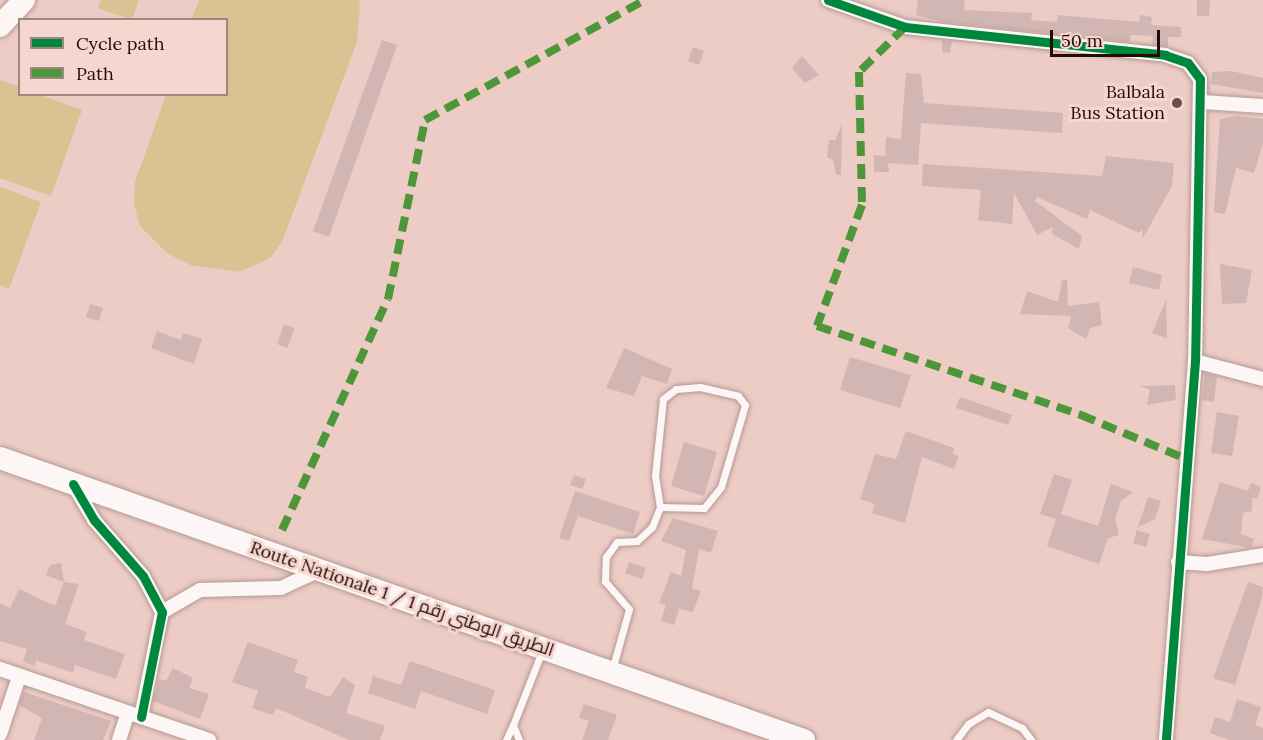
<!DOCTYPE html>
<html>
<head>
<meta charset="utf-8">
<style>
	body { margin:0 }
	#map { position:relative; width:1263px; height:740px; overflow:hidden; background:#ecccc4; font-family:Lora,Cairo,serif }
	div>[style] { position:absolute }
	.green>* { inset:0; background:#dcc193 }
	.building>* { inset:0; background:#d2b6b3 }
	.roads { filter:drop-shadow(0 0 2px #b49993) drop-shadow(0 0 2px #b49993) }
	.lane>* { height:7px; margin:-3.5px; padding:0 3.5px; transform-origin:3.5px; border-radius:3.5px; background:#fcf7f6 }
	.street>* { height:14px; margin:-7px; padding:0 7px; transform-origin:7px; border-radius:7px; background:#fcf7f6 }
	.primary>* { height:22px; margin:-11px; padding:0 11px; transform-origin:11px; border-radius:11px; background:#fcf7f6 }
	.quiet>* { height:8px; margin-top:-4px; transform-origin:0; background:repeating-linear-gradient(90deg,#4e963a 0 15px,transparent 0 23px) }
	.cycleway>* { height:9px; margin:-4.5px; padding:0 4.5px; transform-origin:4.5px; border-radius:4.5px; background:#00873e }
	.dots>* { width:16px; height:16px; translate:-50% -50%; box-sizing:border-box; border:3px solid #f5d7d0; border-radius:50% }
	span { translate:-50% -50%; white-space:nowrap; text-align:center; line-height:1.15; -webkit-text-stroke:6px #f5d7d0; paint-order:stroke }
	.poi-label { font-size:18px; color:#240b06 }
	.right { translate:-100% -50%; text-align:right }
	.street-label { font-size:18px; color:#240b06 }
	.legend { position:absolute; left:18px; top:18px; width:210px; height:78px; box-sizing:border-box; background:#f5d7d0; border:2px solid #a1857f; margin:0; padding:8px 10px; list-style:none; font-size:18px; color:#240b06 }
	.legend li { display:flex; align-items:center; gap:12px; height:30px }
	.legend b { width:30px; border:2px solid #a1857f }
	.scale { position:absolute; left:1050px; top:30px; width:110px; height:27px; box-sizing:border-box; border:3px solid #240b06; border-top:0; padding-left:8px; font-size:18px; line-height:21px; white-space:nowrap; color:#240b06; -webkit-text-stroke:4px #f5d7d0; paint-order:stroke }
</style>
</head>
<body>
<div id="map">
	<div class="green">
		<div style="clip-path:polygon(101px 0,139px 0,132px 20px,98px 8px)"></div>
		<div style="clip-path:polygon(199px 0,359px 0,360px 6px,357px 42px,282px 242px,270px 258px,239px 272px,190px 265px,167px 253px,140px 226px,134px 204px,135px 182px,166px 95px,226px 94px,226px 20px,192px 19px)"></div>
		<div style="clip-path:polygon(0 80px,19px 87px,20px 94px,40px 95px,82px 110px,51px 196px,0 178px)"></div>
		<div style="clip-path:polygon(0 187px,41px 202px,9px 289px,0 285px)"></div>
	</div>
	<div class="building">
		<div style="clip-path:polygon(918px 0,965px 0,964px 10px,1032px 13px,1031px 20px,1057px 22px,1058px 15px,1139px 22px,1140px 15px,1152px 17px,1151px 25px,1181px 27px,1181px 37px,1168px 37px,1168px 46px,1152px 45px,1153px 36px,1131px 35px,1129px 42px,944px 22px,916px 15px)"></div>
		<div style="clip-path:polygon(1197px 0,1210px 0,1209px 16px,1197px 16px)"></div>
		<div style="clip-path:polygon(382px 40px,397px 45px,329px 237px,313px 231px)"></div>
		<div style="clip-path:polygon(942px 40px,952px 41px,950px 53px,942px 52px)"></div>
		<div style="clip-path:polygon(693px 47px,704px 51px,699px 65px,688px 61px)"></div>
		<div style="clip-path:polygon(802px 56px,819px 75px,805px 83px,792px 68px)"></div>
		<div style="clip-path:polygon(1231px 71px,1263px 78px,1263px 93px,1211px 84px,1212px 72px)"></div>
		<div style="clip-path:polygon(906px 73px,921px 74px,924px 103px,1063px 113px,1062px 133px,921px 123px,918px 165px,888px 163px,889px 172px,874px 172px,874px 155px,885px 156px,886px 137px,901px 139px)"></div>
		<div style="clip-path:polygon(1236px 116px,1263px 119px,1263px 143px,1254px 173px,1236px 168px,1225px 214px,1214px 212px,1220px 119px)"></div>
		<div style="clip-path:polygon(842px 124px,841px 175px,836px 175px,833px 160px,827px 157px,829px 140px,835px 140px)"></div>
		<div style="clip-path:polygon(1106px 156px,1174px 163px,1172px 186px,1143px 238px,1142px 229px,1139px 233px,1090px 210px,1087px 219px,1037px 197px,1035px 201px,1082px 236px,1079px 249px,1052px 234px,1053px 227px,1037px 235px,1014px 193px,1012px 224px,978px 220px,981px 190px,922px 186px,923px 164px,1102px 176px)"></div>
		<div style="clip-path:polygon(1220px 264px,1252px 270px,1246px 303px,1222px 304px)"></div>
		<div style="clip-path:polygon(1133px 267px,1162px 275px,1159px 290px,1129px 283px)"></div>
		<div style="clip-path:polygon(1062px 280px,1067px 280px,1068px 306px,1099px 302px,1102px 325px,1090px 328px,1086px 339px,1068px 328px,1071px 316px,1020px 314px,1027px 291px,1058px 302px)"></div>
		<div style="clip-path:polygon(1166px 300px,1167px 338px,1152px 333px)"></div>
		<div style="clip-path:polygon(90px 304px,103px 308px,99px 321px,86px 317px)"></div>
		<div style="clip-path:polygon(284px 324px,295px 328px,287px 348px,277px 344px)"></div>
		<div style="clip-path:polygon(157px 331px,181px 340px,183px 333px,202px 339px,194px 364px,151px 348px)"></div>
		<div style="clip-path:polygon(624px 348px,672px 369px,667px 384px,642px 376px,634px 396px,606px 388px)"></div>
		<div style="clip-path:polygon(850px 357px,911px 375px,900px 408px,840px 390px)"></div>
		<div style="clip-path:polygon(1205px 373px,1217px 376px,1214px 402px,1202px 400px)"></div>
		<div style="clip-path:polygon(1175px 385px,1176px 400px,1147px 405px,1150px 390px,1140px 386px)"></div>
		<div style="clip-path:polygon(960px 397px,1012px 415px,1008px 425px,956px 408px)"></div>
		<div style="clip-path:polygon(1217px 412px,1239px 416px,1232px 456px,1211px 453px)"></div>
		<div style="clip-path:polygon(906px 431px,954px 448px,953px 454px,959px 456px,954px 469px,922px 457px,905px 523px,872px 513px,875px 504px,860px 499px,875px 454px,896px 459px)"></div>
		<div style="clip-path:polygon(684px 442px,717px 452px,704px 496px,671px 486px)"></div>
		<div style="clip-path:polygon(1054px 474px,1072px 480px,1061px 514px,1098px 526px,1111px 484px,1133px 492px,1121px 501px,1115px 519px,1119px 535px,1108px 538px,1099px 564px,1047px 546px,1056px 519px,1040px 514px)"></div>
		<div style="clip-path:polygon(574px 475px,586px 479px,582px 489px,570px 485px)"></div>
		<div style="clip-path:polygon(1220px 482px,1248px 491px,1251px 483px,1261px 487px,1257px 499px,1252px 497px,1252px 511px,1243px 513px,1241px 534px,1254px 539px,1251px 548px,1202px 539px)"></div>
		<div style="clip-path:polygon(575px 491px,640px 512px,633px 534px,578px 516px,569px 541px,559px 538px)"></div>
		<div style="clip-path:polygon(1148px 497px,1161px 501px,1155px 519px,1138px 527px)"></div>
		<div style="clip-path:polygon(673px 518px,718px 531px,711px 553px,699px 549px,692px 588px,701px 591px,693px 612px,679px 609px,674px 625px,661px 621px,666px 605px,659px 603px,671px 572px,681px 576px,686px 550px,661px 541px)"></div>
		<div style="clip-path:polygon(1137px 530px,1150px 534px,1146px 547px,1133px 543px)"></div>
		<div style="clip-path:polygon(629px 562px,646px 568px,642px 579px,625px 573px)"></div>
		<div style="clip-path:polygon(61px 563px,64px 582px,79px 584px,65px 624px,87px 632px,84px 640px,125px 654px,116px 679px,75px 665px,73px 673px,36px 660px,35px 666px,23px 662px,27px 649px,0 641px,0 603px,10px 608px,19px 589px,55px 606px,64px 582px,46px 575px,50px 565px)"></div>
		<div style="clip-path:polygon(1248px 582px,1263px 587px,1261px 601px,1235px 685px,1213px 678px)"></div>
		<div style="clip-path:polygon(248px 642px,298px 660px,294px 672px,308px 677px,305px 688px,330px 697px,343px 677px,355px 685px,346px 713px,385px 726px,380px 740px,349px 740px,276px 708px,273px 715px,252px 708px,258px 691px,232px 682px)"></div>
		<div style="clip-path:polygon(410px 661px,495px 690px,487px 714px,421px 691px,415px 709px,368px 693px,373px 676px,401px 685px)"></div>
		<div style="clip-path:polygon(173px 668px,193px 678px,189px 688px,209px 694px,200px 719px,153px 701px,159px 679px,166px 681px)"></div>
		<div style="clip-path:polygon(24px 692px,111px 721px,103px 740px,34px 740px,42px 718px,19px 705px)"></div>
		<div style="clip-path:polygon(1237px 699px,1261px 707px,1255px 725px,1263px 728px,1263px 740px,1229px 740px,1210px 733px,1215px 717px,1230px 722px)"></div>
		<div style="clip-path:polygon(584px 704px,617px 715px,608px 740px,582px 740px,589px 721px,579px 717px)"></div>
	</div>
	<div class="roads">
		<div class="lane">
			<div style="left:700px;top:387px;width:39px;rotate:13deg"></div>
			<div style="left:738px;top:396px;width:11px;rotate:52deg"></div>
			<div style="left:745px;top:405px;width:85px;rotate:106.3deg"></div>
			<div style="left:721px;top:487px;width:27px;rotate:129deg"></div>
			<div style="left:704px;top:508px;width:44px;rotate:-178.7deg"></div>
			<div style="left:660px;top:507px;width:31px;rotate:-99deg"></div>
			<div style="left:655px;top:476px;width:77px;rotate:-84.1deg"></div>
			<div style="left:663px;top:399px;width:16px;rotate:-38deg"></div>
			<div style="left:676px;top:389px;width:24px;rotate:-5deg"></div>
			<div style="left:612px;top:670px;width:63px;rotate:-74.4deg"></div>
			<div style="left:629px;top:609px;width:37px;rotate:-131deg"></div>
			<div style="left:605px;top:581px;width:24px;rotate:-88deg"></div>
			<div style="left:606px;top:557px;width:19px;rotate:-54deg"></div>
			<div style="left:617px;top:542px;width:20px;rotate:-3deg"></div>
			<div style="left:637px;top:541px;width:21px;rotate:-43deg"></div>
			<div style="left:652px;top:527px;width:22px;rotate:-68deg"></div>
			<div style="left:506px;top:740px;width:17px;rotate:-65deg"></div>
			<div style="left:519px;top:740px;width:16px;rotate:-112deg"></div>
			<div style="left:513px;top:725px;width:79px;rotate:-68.6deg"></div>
			<div style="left:956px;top:740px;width:20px;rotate:-53deg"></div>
			<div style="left:968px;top:724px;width:23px;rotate:-31deg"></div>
			<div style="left:988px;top:712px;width:38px;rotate:25deg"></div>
			<div style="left:1022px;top:728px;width:15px;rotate:53deg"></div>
		</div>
		<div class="street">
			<div style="left:828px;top:0;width:82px;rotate:19.3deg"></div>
			<div style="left:905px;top:27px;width:262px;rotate:6.1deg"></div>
			<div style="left:1165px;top:55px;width:24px;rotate:19deg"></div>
			<div style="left:1188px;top:63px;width:20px;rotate:53deg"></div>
			<div style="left:1200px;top:79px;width:282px;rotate:91deg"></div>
			<div style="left:1195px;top:361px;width:380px;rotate:94.4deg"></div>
			<div style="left:1202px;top:102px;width:61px;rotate:3.8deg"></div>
			<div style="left:1195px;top:361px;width:70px;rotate:14.8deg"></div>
			<div style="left:73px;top:484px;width:42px;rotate:59.7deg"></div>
			<div style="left:94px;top:520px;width:74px;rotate:48.8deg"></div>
			<div style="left:143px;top:576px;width:41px;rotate:62.2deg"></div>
			<div style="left:162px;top:612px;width:107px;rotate:101.3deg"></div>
			<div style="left:1178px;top:562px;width:29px;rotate:4deg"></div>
			<div style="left:1207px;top:564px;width:57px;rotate:-9.1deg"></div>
			<div style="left:162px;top:612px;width:44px;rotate:-30.1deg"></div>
			<div style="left:200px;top:590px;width:81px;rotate:-1.4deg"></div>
			<div style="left:281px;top:588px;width:43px;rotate:-24.8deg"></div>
			<div style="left:0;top:669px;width:221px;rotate:18.8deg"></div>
			<div style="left:0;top:734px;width:60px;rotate:-71.6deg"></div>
			<div style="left:119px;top:740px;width:28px;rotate:-72deg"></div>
		</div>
		<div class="primary">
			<div style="left:0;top:26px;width:35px;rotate:-47deg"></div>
			<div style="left:0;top:458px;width:852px;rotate:19.33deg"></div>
		</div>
	</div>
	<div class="quiet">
		<div style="left:905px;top:27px;width:64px;rotate:135.6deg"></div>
		<div style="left:859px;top:72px;width:133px;rotate:88.7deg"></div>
		<div style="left:862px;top:205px;width:129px;rotate:110.4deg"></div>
		<div style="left:817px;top:326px;width:279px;rotate:18.6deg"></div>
		<div style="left:1081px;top:415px;width:114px;rotate:22.7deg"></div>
		<div style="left:282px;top:530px;width:254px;rotate:-65.4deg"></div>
		<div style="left:388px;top:299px;width:183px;rotate:-78.3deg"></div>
		<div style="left:425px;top:120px;width:251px;rotate:-28.6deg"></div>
	</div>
	<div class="cycleway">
		<div style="left:828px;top:0;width:82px;rotate:19.3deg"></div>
		<div style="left:905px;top:27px;width:262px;rotate:6.1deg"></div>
		<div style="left:1165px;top:55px;width:24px;rotate:19deg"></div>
		<div style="left:1188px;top:63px;width:20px;rotate:53deg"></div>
		<div style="left:1200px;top:79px;width:282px;rotate:91deg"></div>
		<div style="left:1195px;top:361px;width:380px;rotate:94.4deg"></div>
		<div style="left:73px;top:484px;width:42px;rotate:59.7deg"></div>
		<div style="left:94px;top:520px;width:74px;rotate:48.8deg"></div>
		<div style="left:143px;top:576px;width:41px;rotate:62.2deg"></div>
		<div style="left:162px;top:612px;width:107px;rotate:101.3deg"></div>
	</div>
	<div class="dots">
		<div style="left:1177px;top:103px;background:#6a4f48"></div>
	</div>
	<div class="poi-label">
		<span class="right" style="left:1165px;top:103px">Balbala<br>Bus Station</span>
	</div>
	<div class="street-label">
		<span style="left:402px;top:599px;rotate:19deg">Route Nationale 1 / الطريق الوطني رقم 1</span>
	</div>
	<ul class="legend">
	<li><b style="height:8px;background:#00873e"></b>Cycle path</li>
	<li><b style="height:8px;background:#4e963a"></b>Path</li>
	</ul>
	<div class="scale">50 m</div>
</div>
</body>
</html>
